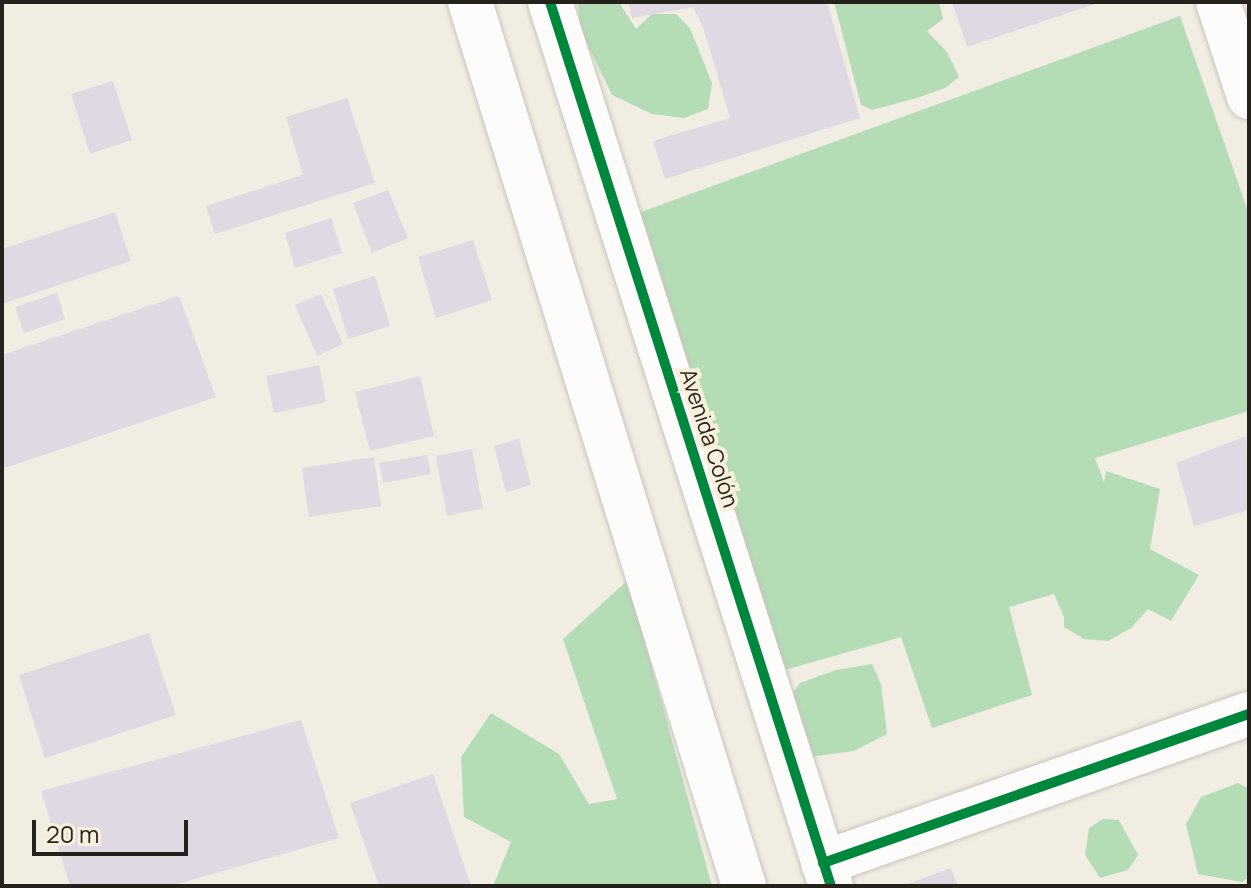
<!DOCTYPE html>
<html>
<head>
<meta charset="utf-8">
<style>
	body { margin:0 }
	#map { position:relative; width:1251px; height:888px; overflow:hidden; background:#f2ede3; font-family:Manrope,sans-serif }
	div>[style] { position:absolute }
	.forest>* { inset:0; background:#b4dcb6 }
	.building>* { inset:0; background:#e0d8e2 }
	.roads { filter:drop-shadow(0 0 2px #c8c4bc) drop-shadow(0 0 2px #c8c4bc) }
	.street>* { height:44px; margin:-22px; padding:0 22px; transform-origin:22px; border-radius:22px; background:#fdfcfb }
	.cycleway>* { height:10px; margin:-5px; padding:0 5px; transform-origin:5px; border-radius:5px; background:#00873e }
	span { translate:-50% -50%; white-space:nowrap; text-align:center; line-height:1.15; -webkit-text-stroke:8px #f8f0dd; paint-order:stroke }
	.street-label { font-size:22px; color:#25221b }
	.frame { position:absolute; inset:0; border:4px solid #25221b; pointer-events:none }
	.scale { position:absolute; left:32px; top:820px; width:156px; height:36px; box-sizing:border-box; border:4px solid #25221b; border-top:0; padding-left:10px; font-size:24px; line-height:28px; white-space:nowrap; color:#25221b; -webkit-text-stroke:6px #f8f0dd; paint-order:stroke }
</style>
</head>
<body>
<div id="map">
	<div class="forest">
		<div style="clip-path:polygon(578px 2px,619px 2px,636px 29px,652px 14px,676px 14px,690px 28px,712px 83px,708px 109px,684px 118px,652px 114px,612px 95px,580px 29px)"></div>
		<div style="clip-path:polygon(834px 2px,939px 2px,943px 19px,927px 31px,947px 52px,959px 77px,945px 88px,917px 98px,872px 110px,861px 105px)"></div>
		<div style="clip-path:polygon(1180px 16px,1249px 214px,1249px 411px,1095px 458px,1104px 482px,1106px 471px,1160px 489px,1150px 549px,1199px 575px,1171px 621px,1148px 609px,1131px 628px,1108px 641px,1084px 639px,1064px 627px,1064px 617px,1054px 594px,1009px 607px,1032px 695px,932px 728px,901px 637px,781px 671px,630px 216px)"></div>
		<div style="clip-path:polygon(628px 580px,712px 886px,493px 886px,511px 842px,464px 817px,461px 757px,491px 713px,559px 754px,589px 804px,617px 799px,563px 639px)"></div>
		<div style="clip-path:polygon(872px 664px,881px 684px,887px 734px,854px 751px,809px 757px,781px 710px,800px 683px,836px 670px)"></div>
		<div style="clip-path:polygon(1238px 783px,1249px 789px,1249px 877px,1242px 882px,1198px 874px,1186px 824px,1201px 797px)"></div>
		<div style="clip-path:polygon(1103px 819px,1119px 820px,1138px 855px,1128px 870px,1100px 878px,1085px 855px,1089px 828px)"></div>
	</div>
	<div class="building">
		<div style="clip-path:polygon(628px 2px,827px 2px,860px 118px,665px 179px,653px 141px,730px 118px,703px 27px,693px 7px,632px 18px)"></div>
		<div style="clip-path:polygon(952px 2px,1094px 2px,1095px 4px,967px 47px)"></div>
		<div style="clip-path:polygon(113px 81px,132px 140px,90px 154px,71px 94px)"></div>
		<div style="clip-path:polygon(347px 98px,375px 183px,215px 234px,206px 206px,303px 175px,286px 117px)"></div>
		<div style="clip-path:polygon(388px 190px,408px 238px,372px 253px,353px 203px)"></div>
		<div style="clip-path:polygon(115px 212px,131px 261px,2px 304px,2px 249px)"></div>
		<div style="clip-path:polygon(331px 218px,342px 253px,295px 268px,285px 233px)"></div>
		<div style="clip-path:polygon(473px 240px,492px 300px,436px 318px,418px 257px)"></div>
		<div style="clip-path:polygon(375px 276px,390px 326px,348px 339px,333px 289px)"></div>
		<div style="clip-path:polygon(57px 293px,65px 319px,24px 333px,15px 307px)"></div>
		<div style="clip-path:polygon(321px 294px,343px 344px,317px 356px,295px 305px)"></div>
		<div style="clip-path:polygon(179px 296px,216px 397px,2px 469px,2px 355px)"></div>
		<div style="clip-path:polygon(319px 365px,326px 402px,274px 413px,266px 376px)"></div>
		<div style="clip-path:polygon(420px 376px,434px 436px,370px 451px,355px 392px)"></div>
		<div style="clip-path:polygon(1246px 436px,1249px 510px,1194px 526px,1176px 463px)"></div>
		<div style="clip-path:polygon(519px 439px,531px 485px,506px 492px,494px 446px)"></div>
		<div style="clip-path:polygon(472px 449px,483px 508px,447px 516px,436px 456px)"></div>
		<div style="clip-path:polygon(427px 455px,431px 474px,383px 483px,379px 463px)"></div>
		<div style="clip-path:polygon(374px 457px,381px 506px,309px 517px,302px 468px)"></div>
		<div style="clip-path:polygon(149px 633px,176px 715px,45px 758px,19px 675px)"></div>
		<div style="clip-path:polygon(301px 720px,339px 838px,170px 886px,70px 886px,41px 791px)"></div>
		<div style="clip-path:polygon(433px 774px,471px 886px,379px 886px,350px 803px)"></div>
		<div style="clip-path:polygon(951px 868px,958px 886px,902px 886px)"></div>
	</div>
	<div class="roads">
		<div class="street">
			<div style="left:470px;top:2px;width:925px;rotate:72.78deg"></div>
			<div style="left:550px;top:2px;width:928px;rotate:72.37deg"></div>
			<div style="left:1218px;top:2px;width:100px;rotate:71.9deg"></div>
			<div style="left:823px;top:863px;width:451px;rotate:-19.3deg"></div>
		</div>
	</div>
	<div class="cycleway">
		<div style="left:550px;top:2px;width:928px;rotate:72.37deg"></div>
		<div style="left:823px;top:863px;width:451px;rotate:-19.3deg"></div>
	</div>
	<div class="street-label">
		<span style="left:709px;top:438px;rotate:72deg">Avenida Colón</span>
	</div>
	<div class="frame"></div>
	<div class="scale">20 m</div>
</div>
</body>
</html>
